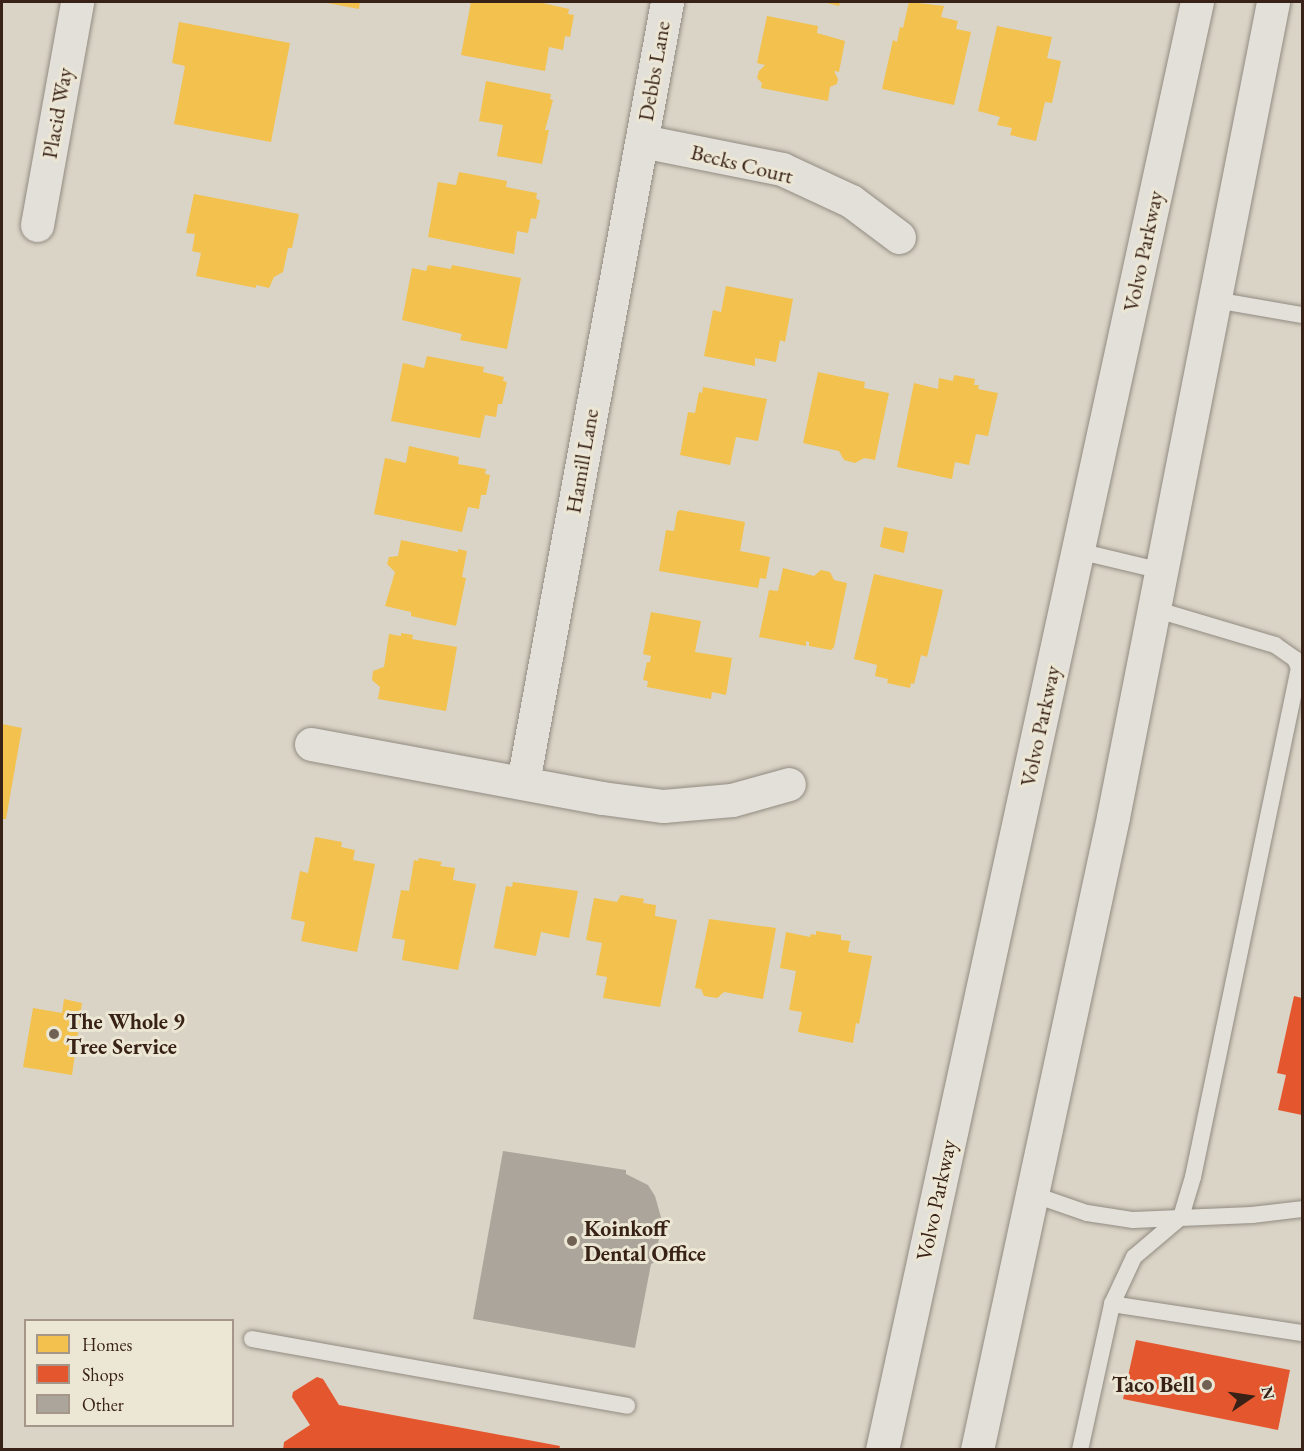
<!DOCTYPE html>
<html>
<head>
<meta charset="utf-8">
<style>
	body { margin:0 }
	#map { position:relative; width:1304px; height:1451px; overflow:hidden; background:#dad4c6; font-family:"EB Garamond",serif }
	div>[style] { position:absolute }
	.homes>* { inset:0; background:#f2c14e }
	.shops>* { inset:0; background:#e4572e }
	.building>* { inset:0; background:#aba59b }
	.roads { filter:drop-shadow(0 0 2px #928b82) drop-shadow(0 0 2px #928b82) }
	.lane>* { height:16px; margin:-8px; padding:0 8px; transform-origin:8px; border-radius:8px; background:#e3e0d9 }
	.street>* { height:33px; margin:-16.5px; padding:0 16.5px; transform-origin:16.5px; border-radius:16.5px; background:#e3e0d9 }
	.secondary>* { height:33px; margin:-16.5px; padding:0 16.5px; transform-origin:16.5px; border-radius:16.5px; background:#e3e0d9 }
	.dots>* { width:16px; height:16px; translate:-50% -50%; box-sizing:border-box; border:3px solid #ece6d5; border-radius:50% }
	span { translate:-50% -50%; white-space:nowrap; text-align:center; line-height:1.15; -webkit-text-stroke:6px #ece6d5; paint-order:stroke }
	.street-label { font-size:22px; color:#382116 }
	.poi-label { font-size:22px; color:#382116; font-weight:700 }
	.left { translate:0 -50%; text-align:left }
	.right { translate:-100% -50%; text-align:right }
	.frame { position:absolute; inset:0; border:3px solid #382116; pointer-events:none }
	.legend { position:absolute; left:24px; top:1319px; width:210px; height:108px; box-sizing:border-box; background:#ece6d5; border:2px solid #a49789; margin:0; padding:8px 10px; list-style:none; font-size:18px; color:#382116 }
	.legend li { display:flex; align-items:center; gap:12px; height:30px }
	.legend b { width:30px; border:2px solid #a49789 }
	.north { position:absolute; left:1220px; top:1367px; width:60px; height:60px; -webkit-text-stroke:4px #ece6d5; paint-order:stroke; rotate:77deg; font-size:16px; font-weight:700; line-height:24px; text-align:center; color:#382116 }
	.north::after { content:''; display:block; margin:auto; width:21px; height:27px; background:#382116; clip-path:polygon(50% 0,100% 100%,50% 72%,0 100%) }
</style>
</head>
<body>
<div id="map">
	<div class="homes">
		<div style="clip-path:polygon(322px 2px,360px 2px,359px 9px)"></div>
		<div style="clip-path:polygon(471px 2px,538px 2px,569px 9px,568px 14px,574px 15px,570px 37px,565px 36px,563px 50px,549px 47px,545px 71px,461px 55px)"></div>
		<div style="clip-path:polygon(823px 2px,840px 2px,839px 6px)"></div>
		<div style="clip-path:polygon(909px 2px,944px 6px,941px 17px,958px 21px,956px 29px,971px 32px,954px 105px,882px 89px,893px 40px,897px 42px,900px 27px,903px 28px)"></div>
		<div style="clip-path:polygon(767px 16px,818px 26px,817px 33px,845px 41px,839px 72px,834px 71px,838px 79px,837px 84px,830px 87px,828px 101px,761px 88px,762px 83px,757px 78px,759px 71px,765px 65px,757px 63px)"></div>
		<div style="clip-path:polygon(179px 22px,290px 43px,271px 142px,174px 124px,185px 66px,172px 63px)"></div>
		<div style="clip-path:polygon(997px 26px,1052px 37px,1047px 58px,1061px 61px,1052px 103px,1045px 102px,1036px 141px,1010px 135px,1012px 128px,997px 125px,1000px 117px,978px 111px)"></div>
		<div style="clip-path:polygon(486px 81px,551px 94px,550px 99px,553px 100px,545px 130px,549px 130px,542px 164px,497px 156px,503px 125px,479px 121px)"></div>
		<div style="clip-path:polygon(459px 172px,507px 181px,506px 187px,537px 193px,536px 199px,540px 200px,536px 219px,531px 218px,528px 233px,517px 231px,514px 254px,428px 237px,438px 182px,456px 185px)"></div>
		<div style="clip-path:polygon(194px 194px,299px 214px,292px 248px,288px 248px,283px 272px,274px 277px,269px 288px,256px 285px,256px 288px,196px 276px,201px 253px,192px 251px,195px 234px,186px 233px)"></div>
		<div style="clip-path:polygon(428px 265px,451px 269px,452px 265px,521px 278px,507px 349px,460px 340px,462px 334px,402px 320px,412px 268px,426px 271px)"></div>
		<div style="clip-path:polygon(726px 286px,793px 299px,785px 342px,780px 340px,776px 362px,755px 358px,755px 366px,704px 356px,713px 310px,721px 312px)"></div>
		<div style="clip-path:polygon(427px 356px,484px 367px,483px 372px,504px 377px,503px 381px,507px 382px,502px 404px,498px 404px,496px 417px,485px 415px,480px 438px,391px 421px,403px 363px,424px 368px)"></div>
		<div style="clip-path:polygon(818px 372px,865px 382px,864px 388px,889px 393px,875px 460px,864px 458px,855px 463px,844px 460px,839px 451px,803px 443px)"></div>
		<div style="clip-path:polygon(954px 375px,975px 379px,974px 385px,979px 385px,978px 389px,998px 393px,988px 436px,976px 434px,969px 465px,955px 462px,952px 479px,897px 467px,914px 383px,938px 389px,939px 378px,953px 381px)"></div>
		<div style="clip-path:polygon(703px 387px,767px 399px,758px 441px,736px 437px,730px 465px,680px 455px,688px 412px,695px 413px,699px 392px,702px 393px)"></div>
		<div style="clip-path:polygon(409px 446px,459px 457px,458px 464px,486px 469px,485px 474px,490px 475px,486px 495px,481px 495px,479px 509px,468px 507px,462px 532px,374px 514px,385px 458px,406px 463px)"></div>
		<div style="clip-path:polygon(680px 510px,745px 522px,740px 551px,770px 557px,766px 579px,760px 578px,758px 588px,659px 571px,666px 530px,674px 531px,677px 512px)"></div>
		<div style="clip-path:polygon(884px 527px,908px 532px,904px 553px,880px 547px)"></div>
		<div style="clip-path:polygon(401px 540px,458px 552px,458px 549px,467px 551px,462px 577px,466px 578px,456px 626px,411px 616px,411px 612px,385px 606px,395px 572px,387px 564px,389px 557px,398px 556px)"></div>
		<div style="clip-path:polygon(783px 568px,814px 576px,821px 570px,830px 572px,834px 580px,847px 583px,834px 647px,831px 650px,809px 646px,809px 642px,806px 641px,806px 646px,759px 637px,769px 590px,778px 591px)"></div>
		<div style="clip-path:polygon(874px 574px,943px 590px,927px 657px,921px 655px,914px 684px,911px 683px,910px 688px,887px 683px,888px 679px,875px 676px,877px 665px,854px 659px)"></div>
		<div style="clip-path:polygon(651px 612px,701px 621px,695px 652px,732px 658px,726px 695px,712px 692px,711px 699px,647px 687px,648px 681px,643px 680px,647px 662px,650px 662px,651px 656px,643px 654px)"></div>
		<div style="clip-path:polygon(401px 633px,413px 635px,412px 639px,457px 647px,446px 711px,378px 699px,380px 687px,372px 680px,373px 671px,384px 667px,389px 634px,401px 636px)"></div>
		<div style="clip-path:polygon(2px 724px,22px 728px,6px 819px,2px 819px)"></div>
		<div style="clip-path:polygon(315px 837px,342px 842px,341px 847px,355px 850px,353px 860px,375px 864px,357px 952px,301px 941px,305px 922px,291px 919px,300px 871px,308px 873px)"></div>
		<div style="clip-path:polygon(419px 858px,442px 862px,440px 866px,455px 868px,453px 880px,476px 884px,458px 970px,402px 960px,405px 940px,392px 938px,401px 890px,409px 891px,414px 860px,418px 861px)"></div>
		<div style="clip-path:polygon(513px 882px,578px 891px,569px 938px,541px 932px,536px 956px,494px 948px,506px 886px,512px 887px)"></div>
		<div style="clip-path:polygon(621px 895px,644px 899px,643px 903px,656px 905px,655px 916px,677px 920px,660px 1007px,603px 998px,607px 977px,596px 975px,602px 943px,586px 940px,594px 898px,617px 902px)"></div>
		<div style="clip-path:polygon(709px 919px,776px 928px,763px 999px,724px 992px,717px 998px,704px 996px,701px 989px,695px 988px)"></div>
		<div style="clip-path:polygon(816px 931px,841px 935px,841px 940px,850px 941px,848px 952px,872px 956px,859px 1024px,856px 1023px,853px 1043px,798px 1032px,802px 1012px,789px 1010px,796px 971px,780px 968px,786px 932px,810px 937px,811px 934px,816px 935px)"></div>
		<div style="clip-path:polygon(64px 999px,82px 1003px,72px 1075px,23px 1067px,33px 1008px,62px 1013px)"></div>
	</div>
	<div class="shops">
		<div style="clip-path:polygon(1294px 996px,1302px 998px,1302px 1115px,1278px 1110px,1286px 1075px,1277px 1073px)"></div>
		<div style="clip-path:polygon(1136px 1340px,1290px 1370px,1278px 1430px,1123px 1399px)"></div>
		<div style="clip-path:polygon(317px 1377px,323px 1379px,339px 1405px,560px 1446px,559px 1450px,283px 1450px,284px 1442px,310px 1425px,292px 1397px,293px 1392px)"></div>
	</div>
	<div class="building">
		<div style="clip-path:polygon(503px 1151px,626px 1170px,626px 1174px,648px 1185px,655px 1196px,662px 1221px,655px 1262px,651px 1264px,635px 1348px,473px 1319px)"></div>
	</div>
	<div class="roads">
		<div class="lane">
			<div style="left:1215px;top:300px;width:88px;rotate:9.8deg"></div>
			<div style="left:1078px;top:551px;width:86px;rotate:13.4deg"></div>
			<div style="left:1032px;top:1194px;width:58px;rotate:19.1deg"></div>
			<div style="left:1087px;top:1213px;width:47px;rotate:8.7deg"></div>
			<div style="left:1133px;top:1220px;width:119px;rotate:-2.4deg"></div>
			<div style="left:1252px;top:1215px;width:50px;rotate:-6.8deg"></div>
			<div style="left:1112px;top:1304px;width:192px;rotate:8.7deg"></div>
			<div style="left:252px;top:1339px;width:381px;rotate:10.1deg"></div>
			<div style="left:1080px;top:1450px;width:149px;rotate:-77.6deg"></div>
			<div style="left:1112px;top:1304px;width:52px;rotate:-64.9deg"></div>
			<div style="left:1134px;top:1257px;width:62px;rotate:-40.4deg"></div>
			<div style="left:1181px;top:1217px;width:42px;rotate:-73.3deg"></div>
			<div style="left:1193px;top:1177px;width:520px;rotate:-78.24deg"></div>
			<div style="left:1299px;top:668px;width:10px;rotate:-114deg"></div>
			<div style="left:1295px;top:659px;width:24px;rotate:-145deg"></div>
			<div style="left:1275px;top:645px;width:126px;rotate:-163.4deg"></div>
		</div>
		<div class="street">
			<div style="left:642px;top:141px;width:143px;rotate:11.3deg"></div>
			<div style="left:782px;top:169px;width:76px;rotate:24.9deg"></div>
			<div style="left:851px;top:201px;width:60px;rotate:36.9deg"></div>
			<div style="left:37px;top:225px;width:227px;rotate:-79.8deg"></div>
			<div style="left:311px;top:744px;width:296px;rotate:10.5deg"></div>
			<div style="left:602px;top:798px;width:62px;rotate:7.5deg"></div>
			<div style="left:663px;top:806px;width:69px;rotate:-5deg"></div>
			<div style="left:732px;top:800px;width:59px;rotate:-15.7deg"></div>
			<div style="left:523px;top:782px;width:793px;rotate:-79.54deg"></div>
		</div>
		<div class="secondary">
			<div style="left:882px;top:1450px;width:1482px;rotate:-77.73deg"></div>
			<div style="left:977px;top:1450px;width:647px;rotate:-77.87deg"></div>
			<div style="left:1113px;top:817px;width:831px;rotate:-78.89deg"></div>
		</div>
	</div>
	<div class="dots">
		<div style="left:54px;top:1034px;background:#716054"></div>
		<div style="left:572px;top:1241px;background:#716054"></div>
		<div style="left:1207px;top:1385px;background:#716054"></div>
	</div>
	<div class="street-label">
		<span style="left:654px;top:71px;rotate:-80deg">Debbs Lane</span>
		<span style="left:57px;top:113px;rotate:-80deg">Placid Way</span>
		<span style="left:742px;top:164px;rotate:14deg">Becks Court</span>
		<span style="left:1143px;top:251px;rotate:-78deg">Volvo Parkway</span>
		<span style="left:582px;top:461px;rotate:-80deg">Hamill Lane</span>
		<span style="left:1040px;top:726px;rotate:-78deg">Volvo Parkway</span>
		<span style="left:936px;top:1200px;rotate:-78deg">Volvo Parkway</span>
	</div>
	<div class="poi-label">
		<span class="left" style="left:66px;top:1034px">The Whole 9<br>Tree Service</span>
		<span class="left" style="left:584px;top:1241px">Koinkoff<br>Dental Office</span>
		<span class="right" style="left:1195px;top:1385px">Taco Bell</span>
	</div>
	<div class="frame"></div>
	<ul class="legend">
	<li><b style="height:16px;background:#f2c14e"></b>Homes</li>
	<li><b style="height:16px;background:#e4572e"></b>Shops</li>
	<li><b style="height:16px;background:#aba59b"></b>Other</li>
	</ul>
	<div class="north">N</div>
</div>
</body>
</html>
